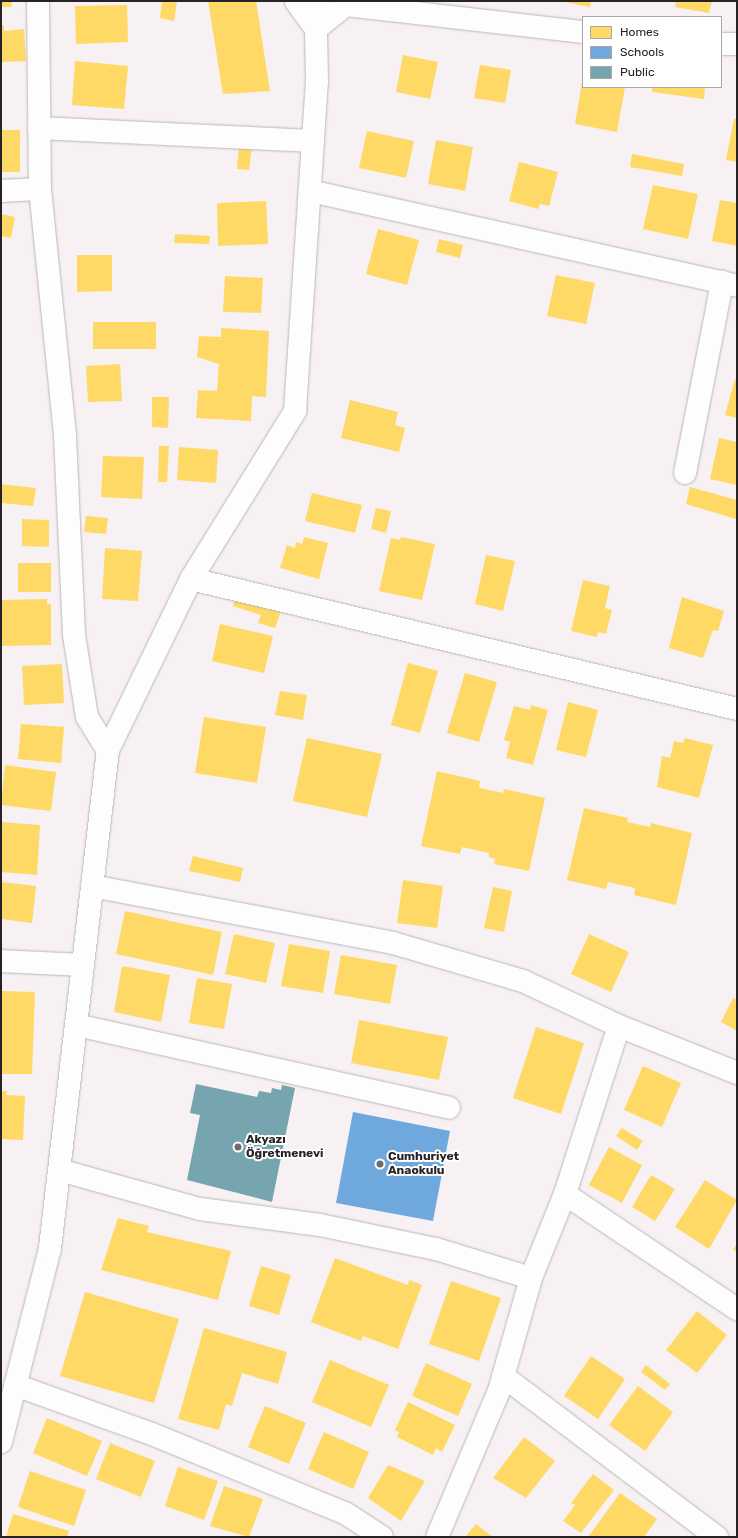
<!DOCTYPE html>
<html>
<head>
<meta charset="utf-8">
<style>
	body { margin:0 }
	#map { position:relative; width:738px; height:1538px; overflow:hidden; background:#f7f1f3; font-family:Rubik,sans-serif }
	div>[style] { position:absolute }
	.homes>* { inset:0; background:#ffd966 }
	.schools>* { inset:0; background:#6fa8dc }
	.public>* { inset:0; background:#76a5af }
	.roads { filter:drop-shadow(0 0 1px #bab6b8) drop-shadow(0 0 1px #bab6b8) }
	.minor>* { height:22px; margin:-11px; padding:0 11px; transform-origin:11px; border-radius:11px; background:#fefdfd }
	.tertiary>* { height:22px; margin:-11px; padding:0 11px; transform-origin:11px; border-radius:11px; background:#fefdfd }
	.dots>* { width:11px; height:11px; translate:-50% -50%; box-sizing:border-box; border:2px solid #fff; border-radius:50% }
	span { translate:-50% -50%; white-space:nowrap; text-align:center; line-height:1.15; -webkit-text-stroke:4px #fff; paint-order:stroke }
	.poi-label { font-size:12px; color:#272324; font-weight:700 }
	.left { translate:0 -50%; text-align:left }
	.frame { position:absolute; inset:0; border:2px solid #272324; pointer-events:none }
	.legend { position:absolute; left:582px; top:16px; width:140px; height:72px; box-sizing:border-box; background:#fff; border:1px solid #a9a7a7; margin:0; padding:5px 7px; list-style:none; font-size:12px; color:#272324 }
	.legend li { display:flex; align-items:center; gap:8px; height:20px }
	.legend b { width:20px; border:1px solid #a9a7a7 }
</style>
</head>
<body>
<div id="map">
	<div class="homes">
		<div style="clip-path:polygon(1px 1px,12px 1px,11px 7px,1px 7px)"></div>
		<div style="clip-path:polygon(162px 1px,177px 1px,174px 21px,160px 18px)"></div>
		<div style="clip-path:polygon(208px 1px,256px 1px,270px 91px,223px 94px)"></div>
		<div style="clip-path:polygon(560px 1px,591px 1px,590px 7px)"></div>
		<div style="clip-path:polygon(676px 1px,712px 1px,709px 13px,675px 7px)"></div>
		<div style="clip-path:polygon(127px 5px,128px 42px,76px 44px,75px 6px)"></div>
		<div style="clip-path:polygon(4px 25px,4px 31px,24px 29px,26px 61px,1px 62px,1px 26px)"></div>
		<div style="clip-path:polygon(403px 55px,438px 62px,430px 99px,396px 92px)"></div>
		<div style="clip-path:polygon(75px 61px,128px 66px,124px 109px,72px 105px)"></div>
		<div style="clip-path:polygon(480px 65px,511px 70px,505px 103px,474px 98px)"></div>
		<div style="clip-path:polygon(582px 82px,583px 87px,625px 87px,617px 132px,575px 124px)"></div>
		<div style="clip-path:polygon(652px 87px,705px 87px,704px 99px,652px 92px)"></div>
		<div style="clip-path:polygon(734px 119px,737px 119px,737px 162px,726px 160px)"></div>
		<div style="clip-path:polygon(1px 130px,20px 130px,20px 172px,1px 172px)"></div>
		<div style="clip-path:polygon(367px 131px,414px 141px,406px 178px,359px 168px)"></div>
		<div style="clip-path:polygon(436px 140px,473px 147px,465px 191px,428px 184px)"></div>
		<div style="clip-path:polygon(239px 146px,252px 147px,249px 170px,237px 169px)"></div>
		<div style="clip-path:polygon(632px 154px,684px 164px,682px 176px,630px 167px)"></div>
		<div style="clip-path:polygon(519px 162px,558px 172px,549px 206px,540px 204px,538px 209px,509px 201px)"></div>
		<div style="clip-path:polygon(653px 185px,698px 194px,688px 239px,643px 229px)"></div>
		<div style="clip-path:polygon(720px 200px,737px 203px,737px 246px,712px 241px)"></div>
		<div style="clip-path:polygon(266px 201px,268px 244px,218px 246px,217px 203px)"></div>
		<div style="clip-path:polygon(1px 214px,15px 217px,11px 238px,1px 236px)"></div>
		<div style="clip-path:polygon(378px 229px,419px 240px,407px 285px,366px 274px)"></div>
		<div style="clip-path:polygon(175px 234px,210px 236px,209px 244px,174px 243px)"></div>
		<div style="clip-path:polygon(439px 239px,463px 245px,460px 258px,436px 252px)"></div>
		<div style="clip-path:polygon(77px 255px,112px 255px,112px 291px,77px 292px)"></div>
		<div style="clip-path:polygon(556px 275px,595px 283px,586px 324px,547px 316px)"></div>
		<div style="clip-path:polygon(225px 276px,263px 278px,261px 313px,223px 312px)"></div>
		<div style="clip-path:polygon(93px 322px,156px 322px,156px 349px,93px 349px)"></div>
		<div style="clip-path:polygon(221px 328px,269px 331px,266px 397px,252px 396px,251px 421px,196px 418px,198px 390px,217px 391px,219px 364px,197px 357px,199px 336px,221px 337px)"></div>
		<div style="clip-path:polygon(120px 364px,122px 401px,88px 402px,86px 366px)"></div>
		<div style="clip-path:polygon(735px 379px,737px 379px,737px 418px,725px 415px)"></div>
		<div style="clip-path:polygon(152px 397px,169px 397px,168px 428px,152px 427px)"></div>
		<div style="clip-path:polygon(350px 400px,398px 412px,395px 425px,405px 428px,399px 452px,341px 438px)"></div>
		<div style="clip-path:polygon(719px 438px,737px 442px,737px 485px,710px 479px)"></div>
		<div style="clip-path:polygon(159px 446px,169px 446px,167px 482px,158px 482px)"></div>
		<div style="clip-path:polygon(179px 447px,218px 450px,216px 483px,177px 480px)"></div>
		<div style="clip-path:polygon(103px 456px,144px 457px,142px 499px,101px 497px)"></div>
		<div style="clip-path:polygon(1px 484px,36px 488px,33px 506px,1px 503px)"></div>
		<div style="clip-path:polygon(690px 487px,737px 500px,736px 519px,686px 504px)"></div>
		<div style="clip-path:polygon(312px 493px,362px 505px,355px 533px,305px 521px)"></div>
		<div style="clip-path:polygon(376px 508px,391px 511px,386px 533px,371px 529px)"></div>
		<div style="clip-path:polygon(86px 516px,108px 518px,106px 534px,84px 532px)"></div>
		<div style="clip-path:polygon(22px 519px,49px 520px,49px 547px,22px 546px)"></div>
		<div style="clip-path:polygon(304px 537px,328px 543px,319px 579px,280px 568px,287px 545px,295px 548px,296px 542px,302px 544px)"></div>
		<div style="clip-path:polygon(401px 537px,435px 544px,422px 600px,379px 591px,391px 538px,400px 540px)"></div>
		<div style="clip-path:polygon(105px 548px,142px 551px,138px 601px,102px 599px)"></div>
		<div style="clip-path:polygon(486px 555px,515px 561px,503px 611px,475px 604px)"></div>
		<div style="clip-path:polygon(18px 563px,51px 563px,51px 592px,18px 592px)"></div>
		<div style="clip-path:polygon(583px 580px,610px 586px,605px 608px,612px 610px,606px 634px,598px 632px,597px 637px,571px 631px)"></div>
		<div style="clip-path:polygon(235px 597px,281px 611px,275px 628px,258px 623px,261px 615px,233px 606px)"></div>
		<div style="clip-path:polygon(682px 597px,724px 611px,718px 631px,713px 630px,703px 658px,669px 648px)"></div>
		<div style="clip-path:polygon(47px 599px,47px 604px,51px 604px,51px 645px,1px 646px,1px 600px)"></div>
		<div style="clip-path:polygon(220px 624px,273px 636px,264px 673px,212px 661px)"></div>
		<div style="clip-path:polygon(408px 663px,438px 671px,420px 733px,391px 725px)"></div>
		<div style="clip-path:polygon(62px 664px,64px 703px,24px 705px,22px 666px)"></div>
		<div style="clip-path:polygon(465px 673px,497px 682px,479px 742px,447px 733px)"></div>
		<div style="clip-path:polygon(280px 691px,307px 695px,303px 720px,275px 715px)"></div>
		<div style="clip-path:polygon(568px 702px,598px 710px,586px 757px,556px 750px)"></div>
		<div style="clip-path:polygon(531px 705px,548px 710px,533px 765px,506px 758px,510px 742px,504px 740px,514px 706px,530px 710px)"></div>
		<div style="clip-path:polygon(204px 717px,266px 727px,257px 783px,195px 773px)"></div>
		<div style="clip-path:polygon(21px 724px,64px 727px,61px 763px,18px 759px)"></div>
		<div style="clip-path:polygon(307px 738px,382px 754px,367px 817px,293px 801px)"></div>
		<div style="clip-path:polygon(685px 738px,713px 745px,699px 798px,657px 787px,662px 756px,670px 758px,674px 741px,683px 743px)"></div>
		<div style="clip-path:polygon(5px 765px,56px 772px,51px 811px,1px 805px)"></div>
		<div style="clip-path:polygon(437px 771px,480px 781px,479px 788px,503px 793px,504px 789px,545px 798px,529px 871px,494px 864px,495px 859px,489px 857px,489px 853px,462px 847px,460px 854px,421px 846px)"></div>
		<div style="clip-path:polygon(584px 808px,628px 818px,627px 822px,650px 827px,651px 823px,692px 833px,676px 905px,634px 895px,635px 888px,608px 882px,606px 889px,567px 880px)"></div>
		<div style="clip-path:polygon(1px 822px,40px 825px,37px 875px,1px 872px)"></div>
		<div style="clip-path:polygon(193px 856px,243px 868px,240px 882px,189px 871px)"></div>
		<div style="clip-path:polygon(403px 880px,443px 886px,437px 928px,397px 923px)"></div>
		<div style="clip-path:polygon(1px 882px,36px 886px,32px 923px,1px 919px)"></div>
		<div style="clip-path:polygon(493px 887px,512px 891px,504px 932px,484px 928px)"></div>
		<div style="clip-path:polygon(125px 911px,222px 932px,213px 975px,116px 954px)"></div>
		<div style="clip-path:polygon(234px 934px,275px 943px,266px 983px,225px 974px)"></div>
		<div style="clip-path:polygon(589px 934px,629px 952px,611px 992px,571px 974px)"></div>
		<div style="clip-path:polygon(289px 944px,330px 951px,323px 993px,281px 986px)"></div>
		<div style="clip-path:polygon(341px 955px,397px 965px,390px 1004px,334px 994px)"></div>
		<div style="clip-path:polygon(122px 966px,170px 975px,161px 1022px,114px 1012px)"></div>
		<div style="clip-path:polygon(197px 978px,232px 984px,224px 1029px,189px 1023px)"></div>
		<div style="clip-path:polygon(1px 991px,35px 992px,32px 1074px,1px 1074px)"></div>
		<div style="clip-path:polygon(733px 998px,737px 1000px,737px 1031px,721px 1022px)"></div>
		<div style="clip-path:polygon(359px 1020px,448px 1037px,439px 1080px,351px 1063px)"></div>
		<div style="clip-path:polygon(536px 1027px,584px 1043px,561px 1114px,513px 1098px)"></div>
		<div style="clip-path:polygon(643px 1066px,681px 1083px,662px 1127px,624px 1110px)"></div>
		<div style="clip-path:polygon(1px 1091px,7px 1091px,6px 1095px,25px 1096px,23px 1140px,1px 1139px)"></div>
		<div style="clip-path:polygon(622px 1128px,643px 1141px,637px 1150px,616px 1136px)"></div>
		<div style="clip-path:polygon(609px 1147px,642px 1165px,622px 1203px,589px 1185px)"></div>
		<div style="clip-path:polygon(651px 1175px,675px 1189px,655px 1221px,632px 1207px)"></div>
		<div style="clip-path:polygon(705px 1180px,737px 1200px,709px 1249px,675px 1227px)"></div>
		<div style="clip-path:polygon(118px 1218px,149px 1226px,147px 1232px,231px 1251px,218px 1300px,101px 1270px)"></div>
		<div style="clip-path:polygon(737px 1244px,737px 1252px,733px 1249px)"></div>
		<div style="clip-path:polygon(335px 1258px,408px 1285px,409px 1280px,422px 1285px,398px 1349px,363px 1336px,361px 1341px,311px 1322px)"></div>
		<div style="clip-path:polygon(261px 1266px,291px 1275px,279px 1315px,249px 1306px)"></div>
		<div style="clip-path:polygon(451px 1281px,501px 1298px,479px 1361px,429px 1344px)"></div>
		<div style="clip-path:polygon(85px 1292px,179px 1319px,154px 1403px,60px 1376px)"></div>
		<div style="clip-path:polygon(697px 1311px,727px 1335px,697px 1373px,666px 1350px)"></div>
		<div style="clip-path:polygon(204px 1328px,287px 1352px,278px 1384px,242px 1373px,232px 1406px,226px 1404px,219px 1430px,178px 1419px)"></div>
		<div style="clip-path:polygon(591px 1356px,625px 1379px,598px 1419px,564px 1396px)"></div>
		<div style="clip-path:polygon(330px 1360px,389px 1385px,371px 1427px,312px 1402px)"></div>
		<div style="clip-path:polygon(426px 1363px,472px 1384px,458px 1416px,412px 1396px)"></div>
		<div style="clip-path:polygon(646px 1365px,670px 1384px,665px 1390px,641px 1372px)"></div>
		<div style="clip-path:polygon(638px 1386px,673px 1412px,645px 1451px,609px 1425px)"></div>
		<div style="clip-path:polygon(408px 1402px,455px 1425px,442px 1452px,436px 1448px,433px 1455px,397px 1437px,399px 1432px,395px 1430px)"></div>
		<div style="clip-path:polygon(265px 1406px,306px 1423px,289px 1464px,248px 1447px)"></div>
		<div style="clip-path:polygon(47px 1418px,102px 1441px,87px 1476px,33px 1453px)"></div>
		<div style="clip-path:polygon(324px 1432px,369px 1452px,353px 1489px,308px 1469px)"></div>
		<div style="clip-path:polygon(524px 1437px,555px 1461px,526px 1498px,493px 1478px)"></div>
		<div style="clip-path:polygon(110px 1443px,155px 1461px,141px 1497px,96px 1479px)"></div>
		<div style="clip-path:polygon(388px 1465px,425px 1481px,401px 1521px,368px 1498px)"></div>
		<div style="clip-path:polygon(178px 1467px,218px 1481px,204px 1520px,165px 1506px)"></div>
		<div style="clip-path:polygon(30px 1471px,86px 1490px,74px 1526px,18px 1507px)"></div>
		<div style="clip-path:polygon(593px 1474px,614px 1490px,581px 1533px,563px 1521px,575px 1505px,571px 1503px)"></div>
		<div style="clip-path:polygon(224px 1486px,263px 1499px,249px 1537px,210px 1526px)"></div>
		<div style="clip-path:polygon(620px 1493px,657px 1519px,644px 1537px,588px 1537px)"></div>
		<div style="clip-path:polygon(13px 1514px,69px 1531px,67px 1537px,6px 1537px)"></div>
		<div style="clip-path:polygon(476px 1524px,493px 1537px,465px 1537px)"></div>
	</div>
	<div class="schools">
		<div style="clip-path:polygon(353px 1112px,450px 1131px,433px 1221px,336px 1203px)"></div>
	</div>
	<div class="public">
		<div style="clip-path:polygon(196px 1084px,257px 1097px,259px 1091px,271px 1093px,272px 1088px,281px 1090px,282px 1085px,295px 1088px,272px 1202px,187px 1180px,200px 1115px,190px 1113px)"></div>
	</div>
	<div class="roads">
		<div class="minor">
			<div style="left:38px;top:1px;width:188px;rotate:89.4deg"></div>
			<div style="left:40px;top:189px;width:248px;rotate:84.2deg"></div>
			<div style="left:65px;top:436px;width:199px;rotate:87.4deg"></div>
			<div style="left:74px;top:635px;width:83px;rotate:81deg"></div>
			<div style="left:87px;top:717px;width:39px;rotate:58deg"></div>
			<div style="left:320px;top:1px;width:28px;rotate:98deg"></div>
			<div style="left:316px;top:29px;width:38px;rotate:-39deg"></div>
			<div style="left:346px;top:5px;width:239px;rotate:6.5deg"></div>
			<div style="left:721px;top:44px;width:16px"></div>
			<div style="left:39px;top:128px;width:274px;rotate:2.7deg"></div>
			<div style="left:1px;top:191px;width:39px;rotate:-3deg"></div>
			<div style="left:310px;top:191px;width:437px;rotate:12.5deg"></div>
			<div style="left:685px;top:473px;width:195px;rotate:-79deg"></div>
			<div style="left:191px;top:579px;width:561px;rotate:13.39deg"></div>
			<div style="left:92px;top:886px;width:306px;rotate:10.7deg"></div>
			<div style="left:393px;top:943px;width:135px;rotate:16.3deg"></div>
			<div style="left:523px;top:981px;width:106px;rotate:25.1deg"></div>
			<div style="left:619px;top:1026px;width:127px;rotate:21.7deg"></div>
			<div style="left:1px;top:961px;width:82px;rotate:2.8deg"></div>
			<div style="left:76px;top:1025px;width:382px;rotate:12.5deg"></div>
			<div style="left:59px;top:1170px;width:146px;rotate:15.5deg"></div>
			<div style="left:200px;top:1209px;width:121px;rotate:7.6deg"></div>
			<div style="left:320px;top:1225px;width:118px;rotate:11.7deg"></div>
			<div style="left:436px;top:1249px;width:99px;rotate:17deg"></div>
			<div style="left:565px;top:1194px;width:207px;rotate:33.8deg"></div>
			<div style="left:503px;top:1376px;width:268px;rotate:37deg"></div>
			<div style="left:15px;top:1385px;width:145px;rotate:19.7deg"></div>
			<div style="left:152px;top:1434px;width:209px;rotate:22.3deg"></div>
			<div style="left:345px;top:1513px;width:44px;rotate:33deg"></div>
			<div style="left:437px;top:1537px;width:159px;rotate:-67deg"></div>
			<div style="left:499px;top:1391px;width:117px;rotate:-74.2deg"></div>
			<div style="left:531px;top:1278px;width:91px;rotate:-68deg"></div>
			<div style="left:565px;top:1194px;width:176px;rotate:-72.2deg"></div>
		</div>
		<div class="tertiary">
			<div style="left:1px;top:1442px;width:200px;rotate:-75.8deg"></div>
			<div style="left:50px;top:1248px;width:501px;rotate:-83.36deg"></div>
			<div style="left:108px;top:750px;width:190px;rotate:-64.1deg"></div>
			<div style="left:191px;top:579px;width:198px;rotate:-58.2deg"></div>
			<div style="left:295px;top:411px;width:330px;rotate:-86.2deg"></div>
			<div style="left:317px;top:82px;width:53px;rotate:-91.1deg"></div>
			<div style="left:316px;top:29px;width:34px;rotate:-126deg"></div>
		</div>
	</div>
	<div class="dots">
		<div style="left:238px;top:1147px;background:#706b6c"></div>
		<div style="left:380px;top:1164px;background:#706b6c"></div>
	</div>
	<div class="poi-label">
		<span class="left" style="left:246px;top:1147px">Akyazı<br>Öğretmenevi</span>
		<span class="left" style="left:388px;top:1164px">Cumhuriyet<br>Anaokulu</span>
	</div>
	<div class="frame"></div>
	<ul class="legend">
	<li><b style="height:11px;background:#ffd966"></b>Homes</li>
	<li><b style="height:11px;background:#6fa8dc"></b>Schools</li>
	<li><b style="height:11px;background:#76a5af"></b>Public</li>
	</ul>
</div>
</body>
</html>
